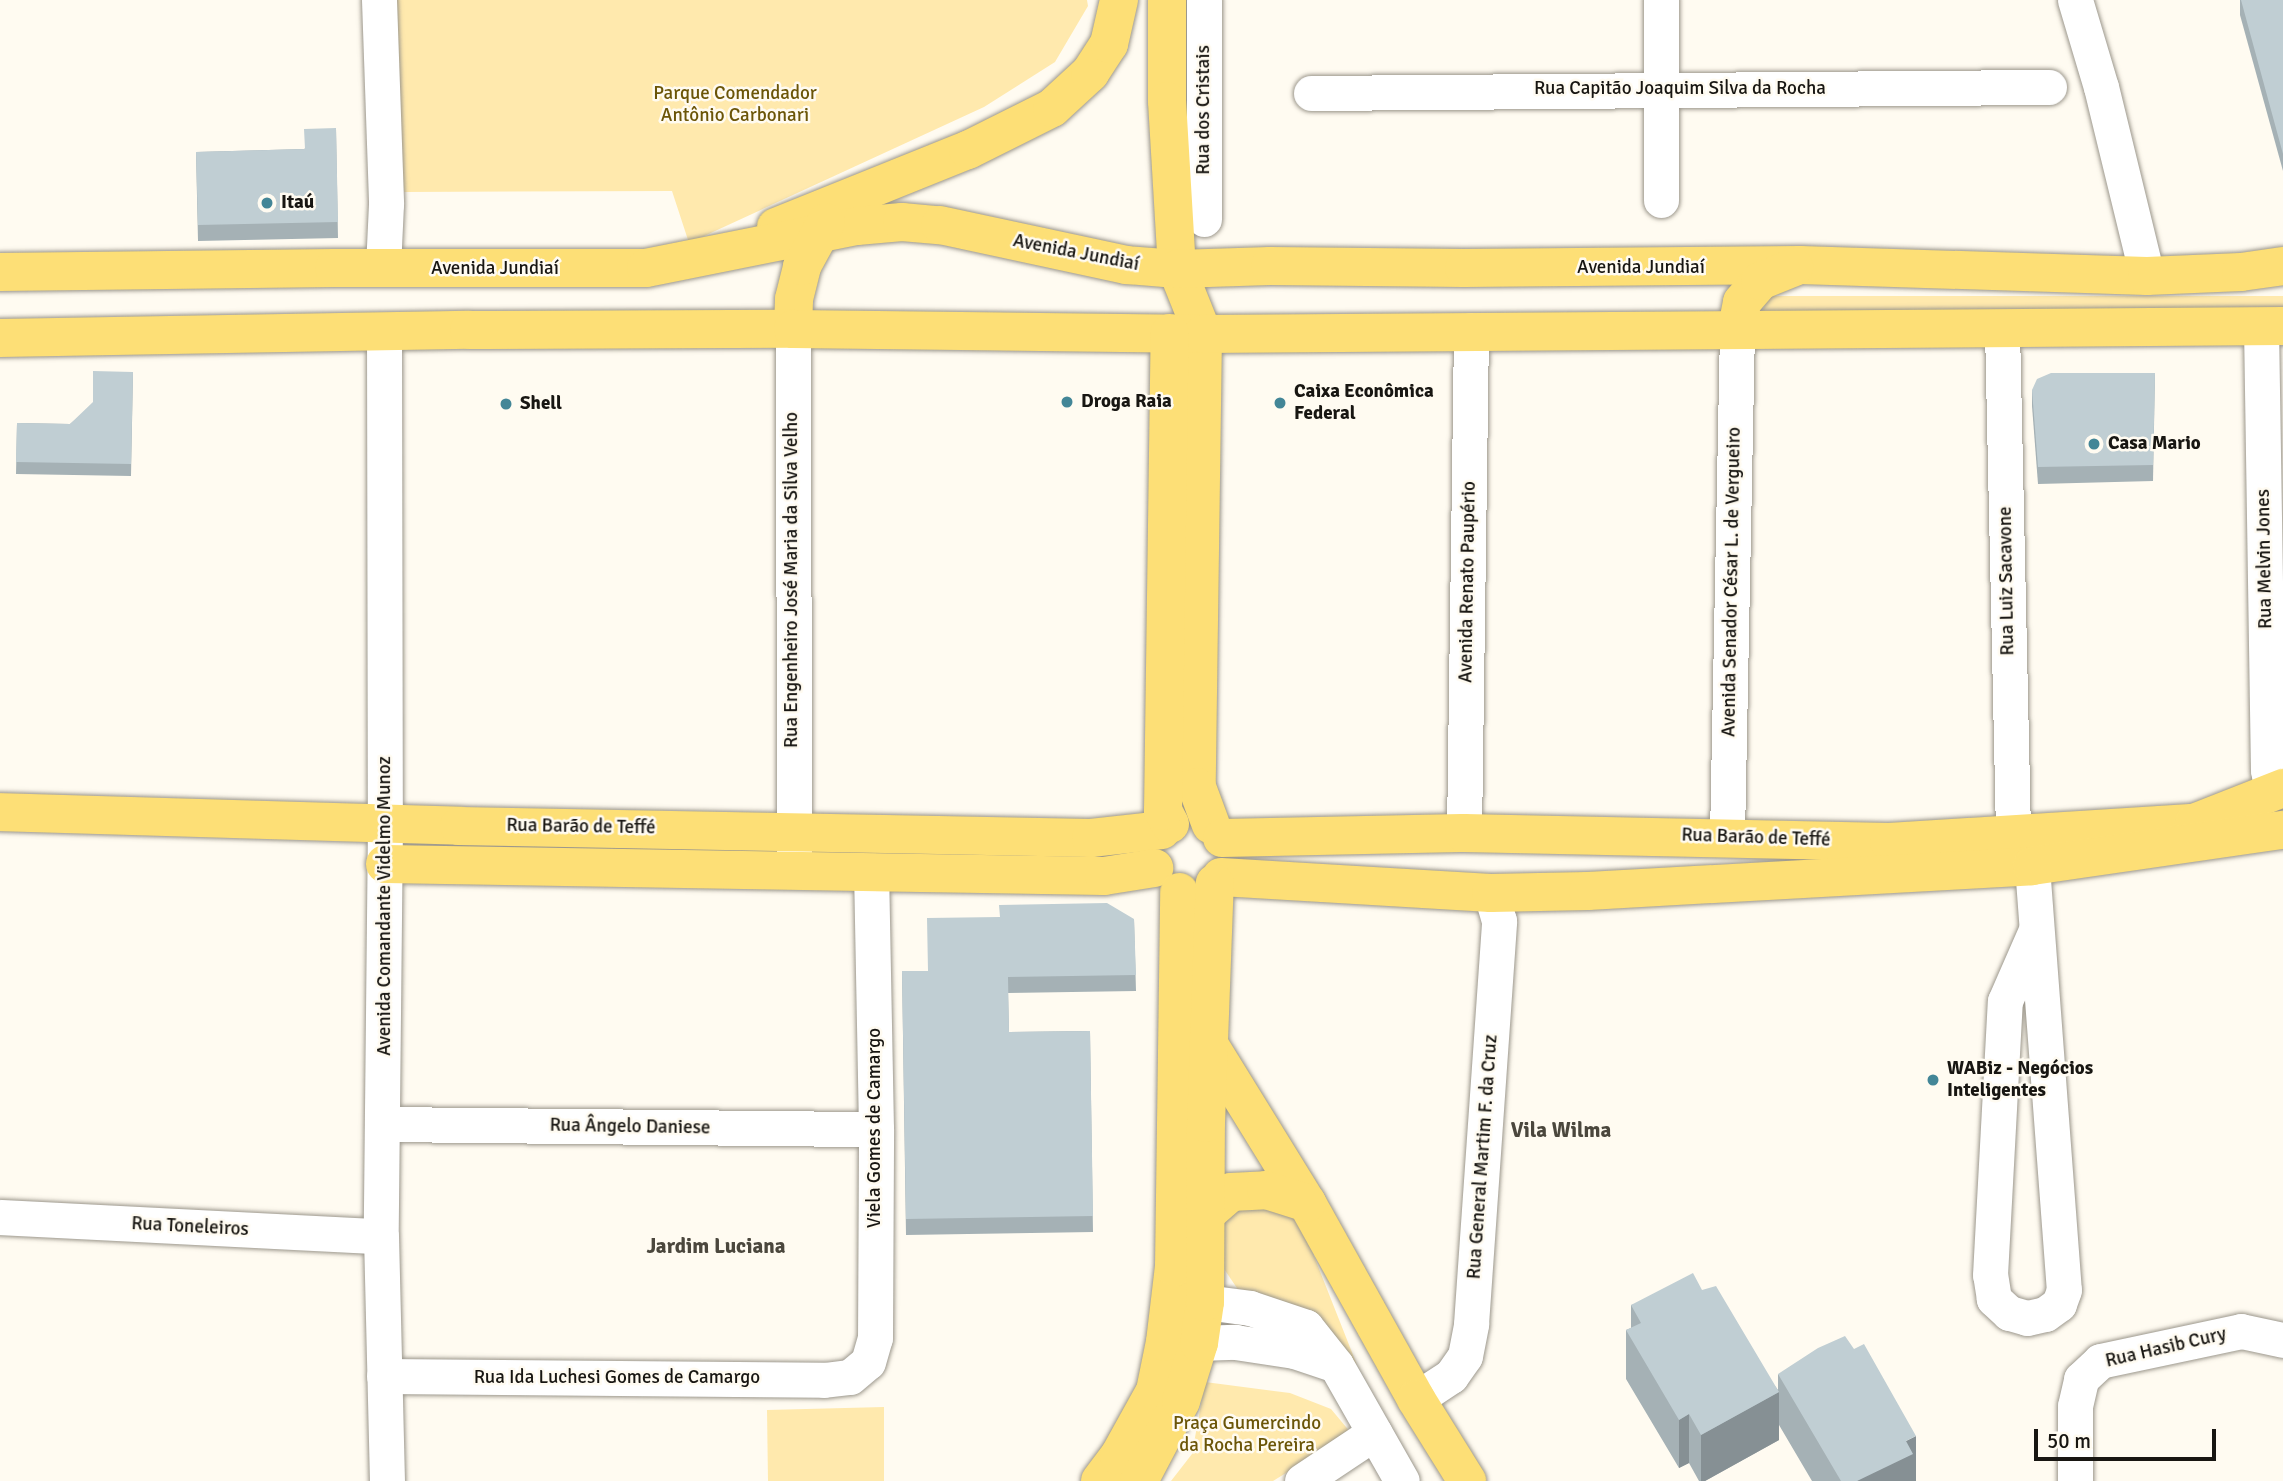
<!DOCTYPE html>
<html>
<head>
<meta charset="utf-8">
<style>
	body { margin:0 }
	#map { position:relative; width:2283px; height:1481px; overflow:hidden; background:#fffbf1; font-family:Signika,sans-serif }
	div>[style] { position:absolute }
	.green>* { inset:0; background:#ffe9ad }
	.roads { filter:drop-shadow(0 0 2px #9c978c) drop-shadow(0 0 2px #9c978c) }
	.minor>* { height:35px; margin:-17.5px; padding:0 17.5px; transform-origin:17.5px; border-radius:17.5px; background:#fff }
	.major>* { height:38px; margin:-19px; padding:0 19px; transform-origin:19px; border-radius:19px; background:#fddf76 }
	.wall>* { inset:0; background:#a5b1b5 }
	.shaded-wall>* { inset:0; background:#869094 }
	.building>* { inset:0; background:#c0ced3 }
	.dots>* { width:19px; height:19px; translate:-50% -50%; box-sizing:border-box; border:4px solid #fffbf1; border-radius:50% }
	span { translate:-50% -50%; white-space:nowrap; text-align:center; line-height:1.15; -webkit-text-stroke:5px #fffbf1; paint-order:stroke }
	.street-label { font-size:19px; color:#181612 }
	.park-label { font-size:19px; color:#6b5507 }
	.poi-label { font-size:19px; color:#181612; font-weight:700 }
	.left { translate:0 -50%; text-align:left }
	.neighbourhood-label { font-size:21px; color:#4b473d; font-weight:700 }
	.scale { position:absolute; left:2034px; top:1429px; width:182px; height:32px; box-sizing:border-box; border:4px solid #181612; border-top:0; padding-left:9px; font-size:21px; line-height:24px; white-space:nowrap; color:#181612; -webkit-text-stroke:5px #fffbf1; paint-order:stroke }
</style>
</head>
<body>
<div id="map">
	<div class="green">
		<div style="clip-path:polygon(394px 0,1087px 0,1088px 6px,1055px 62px,984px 107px,689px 243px,672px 191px,404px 192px,393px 141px)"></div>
		<div style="clip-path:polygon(1767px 296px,2283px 296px,2283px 314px,1763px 311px)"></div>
		<div style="clip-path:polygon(1284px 1201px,1306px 1236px,1357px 1365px,1321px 1324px,1241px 1294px,1218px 1260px,1220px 1222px,1240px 1206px)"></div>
		<div style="clip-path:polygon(1205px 1382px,1290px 1393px,1331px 1409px,1351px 1433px,1273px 1481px,1171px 1481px,1192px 1454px)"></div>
		<div style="clip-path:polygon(884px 1407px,884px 1481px,768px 1481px,767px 1410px)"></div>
	</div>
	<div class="roads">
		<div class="minor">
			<div style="left:379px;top:0;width:204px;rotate:88deg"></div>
			<div style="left:386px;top:204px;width:63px;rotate:92.7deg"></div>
			<div style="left:1204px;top:0;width:219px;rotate:90deg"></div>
			<div style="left:2075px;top:0;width:91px;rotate:73.4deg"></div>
			<div style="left:2101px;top:87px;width:195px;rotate:76.3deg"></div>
			<div style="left:1311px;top:93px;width:738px;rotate:-0.47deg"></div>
			<div style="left:1661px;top:200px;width:200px;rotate:-90deg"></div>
			<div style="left:2261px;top:326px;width:444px;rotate:89.1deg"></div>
			<div style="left:2268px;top:770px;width:22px;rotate:80deg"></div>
			<div style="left:793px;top:329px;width:532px;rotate:89.89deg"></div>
			<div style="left:2002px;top:329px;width:503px;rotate:88.75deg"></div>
			<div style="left:384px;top:330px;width:493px;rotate:89.9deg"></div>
			<div style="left:385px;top:823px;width:413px;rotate:90.6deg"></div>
			<div style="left:381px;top:1236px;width:245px;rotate:88.6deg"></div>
			<div style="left:1464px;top:833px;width:503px;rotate:-89.2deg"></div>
			<div style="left:1727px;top:836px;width:508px;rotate:-88.87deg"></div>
			<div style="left:2028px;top:838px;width:28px;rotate:82deg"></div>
			<div style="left:2032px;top:866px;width:425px;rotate:85.7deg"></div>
			<div style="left:2064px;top:1290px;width:15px;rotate:110deg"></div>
			<div style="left:2059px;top:1304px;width:17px;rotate:144deg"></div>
			<div style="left:2045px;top:1314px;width:18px;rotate:167deg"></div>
			<div style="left:2027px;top:1318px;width:19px;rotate:-164deg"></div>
			<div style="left:2009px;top:1313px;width:21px;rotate:-137deg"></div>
			<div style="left:1994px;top:1299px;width:24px;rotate:-99deg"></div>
			<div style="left:1990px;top:1275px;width:274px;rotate:-86.9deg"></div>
			<div style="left:2005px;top:1001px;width:77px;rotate:-66.4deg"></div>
			<div style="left:383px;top:1124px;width:493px;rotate:0.6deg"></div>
			<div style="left:0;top:1217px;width:381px;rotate:2.9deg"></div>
			<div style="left:1205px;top:1302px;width:45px;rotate:7.6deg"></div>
			<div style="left:1250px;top:1308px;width:59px;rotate:18.7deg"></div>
			<div style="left:1306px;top:1327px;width:48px;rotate:51.7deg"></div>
			<div style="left:1336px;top:1365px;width:133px;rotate:60.4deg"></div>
			<div style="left:1199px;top:1343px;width:36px;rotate:-2deg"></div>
			<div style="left:1235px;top:1342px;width:60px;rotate:8.7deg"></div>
			<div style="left:1294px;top:1351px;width:44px;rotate:18.4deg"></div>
			<div style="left:384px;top:1376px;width:440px;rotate:0.5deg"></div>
			<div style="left:824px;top:1380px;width:26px;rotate:-7deg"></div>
			<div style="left:850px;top:1377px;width:23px;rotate:-40deg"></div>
			<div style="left:868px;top:1362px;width:25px;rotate:-74deg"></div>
			<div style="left:875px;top:1338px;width:209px;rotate:-89.7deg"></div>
			<div style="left:876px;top:1129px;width:258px;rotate:-91.1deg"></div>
			<div style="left:1416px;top:1399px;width:42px;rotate:-33.3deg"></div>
			<div style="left:1451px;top:1376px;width:24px;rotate:-55deg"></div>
			<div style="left:1465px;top:1356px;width:33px;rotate:-79deg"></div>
			<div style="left:1471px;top:1324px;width:404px;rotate:-86deg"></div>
			<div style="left:1499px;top:921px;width:29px;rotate:-106deg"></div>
			<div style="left:1302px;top:1481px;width:87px;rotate:-33.7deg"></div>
			<div style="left:2075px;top:1481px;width:75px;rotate:-90deg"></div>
			<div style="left:2075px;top:1406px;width:28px;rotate:-77deg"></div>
			<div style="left:2081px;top:1379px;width:26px;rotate:-43deg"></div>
			<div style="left:2100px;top:1361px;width:144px;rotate:-12deg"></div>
			<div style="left:2241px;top:1331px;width:43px;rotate:12.1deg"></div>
		</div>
		<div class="major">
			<div style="left:1167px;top:0;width:101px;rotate:90deg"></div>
			<div style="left:1167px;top:101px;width:168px;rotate:86.6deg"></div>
			<div style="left:1177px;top:269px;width:70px;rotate:68.2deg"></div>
			<div style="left:1203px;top:334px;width:453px;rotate:90.8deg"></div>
			<div style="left:1197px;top:787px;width:40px;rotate:69.8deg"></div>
			<div style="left:776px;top:227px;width:207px;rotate:-21.9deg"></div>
			<div style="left:968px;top:150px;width:94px;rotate:-26.6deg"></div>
			<div style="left:1052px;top:108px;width:52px;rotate:-42.6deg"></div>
			<div style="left:1090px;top:73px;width:35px;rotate:-57deg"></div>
			<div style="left:1109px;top:44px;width:45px;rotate:-77.2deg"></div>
			<div style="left:0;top:272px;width:334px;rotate:-0.7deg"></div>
			<div style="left:334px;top:268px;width:312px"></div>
			<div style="left:646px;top:268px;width:215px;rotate:-11.3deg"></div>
			<div style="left:857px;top:226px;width:45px;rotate:-5.1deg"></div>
			<div style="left:902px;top:222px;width:38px;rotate:5deg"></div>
			<div style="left:940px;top:225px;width:190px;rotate:12.1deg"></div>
			<div style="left:1126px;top:265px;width:51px;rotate:4.5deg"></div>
			<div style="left:1177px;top:269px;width:93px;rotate:-1.8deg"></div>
			<div style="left:1270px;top:266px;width:194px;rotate:0.6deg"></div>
			<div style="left:1464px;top:268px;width:336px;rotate:-0.5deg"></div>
			<div style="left:1800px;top:265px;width:347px;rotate:1.8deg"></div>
			<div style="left:2147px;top:276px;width:94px;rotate:-2.4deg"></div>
			<div style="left:2241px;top:272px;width:42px;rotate:-8.1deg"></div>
			<div style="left:1737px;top:328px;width:26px;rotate:-79deg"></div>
			<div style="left:1742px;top:302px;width:28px;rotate:-49deg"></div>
			<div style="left:1760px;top:281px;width:37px;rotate:-22deg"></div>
			<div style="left:793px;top:329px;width:30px;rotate:-88deg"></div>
			<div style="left:794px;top:299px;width:34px;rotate:-76deg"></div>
			<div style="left:802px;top:266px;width:50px;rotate:-61.4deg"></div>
			<div style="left:0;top:338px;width:469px;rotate:-1deg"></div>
			<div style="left:469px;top:330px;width:324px;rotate:-0.2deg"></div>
			<div style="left:793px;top:329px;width:410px;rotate:0.7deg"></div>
			<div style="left:1203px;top:334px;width:1080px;rotate:-0.42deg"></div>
			<div style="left:0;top:812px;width:459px;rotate:1.7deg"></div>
			<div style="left:459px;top:826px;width:632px;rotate:1.09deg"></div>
			<div style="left:1091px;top:838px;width:71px;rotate:-6.4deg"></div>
			<div style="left:1170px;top:824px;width:15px;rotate:-118deg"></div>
			<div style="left:1163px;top:811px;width:478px;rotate:-89.2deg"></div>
			<div style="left:1222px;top:838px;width:242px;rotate:-1.2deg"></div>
			<div style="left:1464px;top:833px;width:425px;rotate:1.2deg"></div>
			<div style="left:1889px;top:842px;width:306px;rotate:-3.6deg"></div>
			<div style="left:2194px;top:823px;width:96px;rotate:-21.5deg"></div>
			<div style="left:385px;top:864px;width:719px;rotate:0.96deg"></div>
			<div style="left:1104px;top:876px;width:51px;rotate:-9.1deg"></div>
			<div style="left:1221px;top:877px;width:270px;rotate:3.4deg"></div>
			<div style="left:1491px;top:893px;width:97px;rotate:-1.2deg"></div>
			<div style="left:1588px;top:891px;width:445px;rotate:-3.2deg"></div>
			<div style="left:2032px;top:866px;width:254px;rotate:-8.2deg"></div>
			<div style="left:1210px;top:1046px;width:185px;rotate:58.3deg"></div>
			<div style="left:1307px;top:1203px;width:224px;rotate:60.9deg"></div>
			<div style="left:1416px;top:1399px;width:97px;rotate:58.1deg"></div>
			<div style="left:1207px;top:1213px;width:32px;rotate:-41deg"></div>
			<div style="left:1231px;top:1192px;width:35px;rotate:-3deg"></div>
			<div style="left:1266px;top:1190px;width:43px;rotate:17.6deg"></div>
			<div style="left:1100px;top:1481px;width:31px;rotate:-53deg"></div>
			<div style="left:1119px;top:1456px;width:74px;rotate:-61deg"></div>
			<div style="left:1155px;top:1391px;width:50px;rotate:-78.5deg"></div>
			<div style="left:1165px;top:1342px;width:76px;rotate:-83.2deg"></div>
			<div style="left:1174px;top:1267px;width:375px;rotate:-89.2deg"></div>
			<div style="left:1139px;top:1481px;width:90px;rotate:-62.3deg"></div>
			<div style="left:1181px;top:1401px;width:61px;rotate:-72.8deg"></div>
			<div style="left:1199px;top:1343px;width:41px;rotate:-81.7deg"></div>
			<div style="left:1205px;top:1302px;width:179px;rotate:-89.7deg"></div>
			<div style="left:1206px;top:1123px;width:240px;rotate:-87.9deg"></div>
		</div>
	</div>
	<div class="wall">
		<div style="clip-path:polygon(2240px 0,2283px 0,2283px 171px,2240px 15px)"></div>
		<div style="clip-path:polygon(336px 128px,338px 238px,198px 241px,196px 152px,304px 149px)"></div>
		<div style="clip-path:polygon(133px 372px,131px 476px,16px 474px,17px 423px,70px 424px)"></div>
		<div style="clip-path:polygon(2155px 373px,2153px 481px,2038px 484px,2032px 406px,2032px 390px)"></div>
		<div style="clip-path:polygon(1134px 919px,1136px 991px,1008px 993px,1009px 1032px,1090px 1031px,1093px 1232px,906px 1235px,902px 971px,928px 971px)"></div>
		<div style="clip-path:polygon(1702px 1290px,1778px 1390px,1778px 1374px,1916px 1481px,1812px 1481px,1779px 1425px,1779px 1440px,1705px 1481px,1699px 1481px,1689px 1463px,1679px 1468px,1626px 1379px,1626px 1330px,1631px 1328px,1631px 1305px)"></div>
	</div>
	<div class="shaded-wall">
		<div style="clip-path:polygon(1779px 1392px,1779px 1440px,1705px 1481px,1701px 1481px,1701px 1435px)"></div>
		<div style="clip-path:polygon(1689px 1414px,1689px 1463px,1679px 1468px,1679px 1420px)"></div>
		<div style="clip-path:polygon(1916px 1436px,1916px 1481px,1857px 1481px,1906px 1441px)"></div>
	</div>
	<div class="building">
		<div style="clip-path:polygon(2241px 0,2283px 0,2283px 154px)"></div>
		<div style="clip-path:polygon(336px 128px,338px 222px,198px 225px,196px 152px,305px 149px,304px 129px)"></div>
		<div style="clip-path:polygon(93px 371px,133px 372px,131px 464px,16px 462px,17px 423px,70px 424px,93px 402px)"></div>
		<div style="clip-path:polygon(2051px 373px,2155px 373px,2153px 465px,2038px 467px,2032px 390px,2037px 379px)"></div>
		<div style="clip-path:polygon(1107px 903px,1134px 919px,1136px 975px,1008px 977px,1009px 1032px,1090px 1031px,1093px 1216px,906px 1219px,902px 971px,928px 971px,927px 918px,1000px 917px,999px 905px)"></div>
		<div style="clip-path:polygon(1693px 1273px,1702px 1290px,1716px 1286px,1779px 1392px,1701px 1435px,1689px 1414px,1679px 1420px,1626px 1330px,1641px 1323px,1631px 1305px)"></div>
		<div style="clip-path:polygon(1845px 1336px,1854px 1349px,1864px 1344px,1916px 1436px,1906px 1441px,1913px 1454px,1857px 1481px,1841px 1481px,1778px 1374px,1818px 1348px)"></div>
	</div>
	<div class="dots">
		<div style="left:267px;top:203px;background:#438697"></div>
		<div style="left:1067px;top:402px;background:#438697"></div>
		<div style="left:1280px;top:403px;background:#438697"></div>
		<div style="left:506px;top:404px;background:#438697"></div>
		<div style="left:2094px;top:444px;background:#438697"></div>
		<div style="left:1933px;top:1080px;background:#438697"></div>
	</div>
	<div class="street-label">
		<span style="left:1680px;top:89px">Rua Capitão Joaquim Silva da Rocha</span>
		<span style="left:1204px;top:110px;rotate:-90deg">Rua dos Cristais</span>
		<span style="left:1076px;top:253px;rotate:11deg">Avenida Jundiaí</span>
		<span style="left:1641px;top:268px">Avenida Jundiaí</span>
		<span style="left:495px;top:269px">Avenida Jundiaí</span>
		<span style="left:2265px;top:559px;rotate:-91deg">Rua Melvin Jones</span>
		<span style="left:792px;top:580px;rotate:-90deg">Rua Engenheiro José Maria da Silva Velho</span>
		<span style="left:2007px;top:581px;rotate:-91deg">Rua Luiz Sacavone</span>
		<span style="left:1468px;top:582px;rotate:-89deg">Avenida Renato Paupério</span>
		<span style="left:1732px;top:582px;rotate:-89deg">Avenida Senador César L. de Vergueiro</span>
		<span style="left:581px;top:827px;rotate:1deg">Rua Barão de Teffé</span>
		<span style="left:1756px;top:838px;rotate:2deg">Rua Barão de Teffé</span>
		<span style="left:385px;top:906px;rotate:-90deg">Avenida Comandante Videlmo Munoz</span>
		<span style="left:630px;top:1127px;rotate:1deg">Rua Ângelo Daniese</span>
		<span style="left:875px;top:1128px;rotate:-90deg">Viela Gomes de Camargo</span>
		<span style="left:1483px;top:1157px;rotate:-86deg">Rua General Martim F. da Cruz</span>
		<span style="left:190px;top:1227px;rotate:3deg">Rua Toneleiros</span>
		<span style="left:2166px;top:1348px;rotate:-13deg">Rua Hasib Cury</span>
		<span style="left:617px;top:1378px">Rua Ida Luchesi Gomes de Camargo</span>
	</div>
	<div class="park-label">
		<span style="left:735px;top:105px">Parque Comendador<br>Antônio Carbonari</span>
		<span style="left:1247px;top:1435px">Praça Gumercindo<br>da Rocha Pereira</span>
	</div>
	<div class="poi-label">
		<span class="left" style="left:281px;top:203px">Itaú</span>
		<span class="left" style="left:1294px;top:403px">Caixa Econômica<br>Federal</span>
		<span class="left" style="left:1081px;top:402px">Droga Raia</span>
		<span class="left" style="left:520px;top:404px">Shell</span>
		<span class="left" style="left:2108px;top:444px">Casa Mario</span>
		<span class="left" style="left:1947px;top:1080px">WABiz - Negócios<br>Inteligentes</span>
	</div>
	<div class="neighbourhood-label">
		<span style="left:1561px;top:1130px">Vila Wilma</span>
		<span style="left:716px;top:1246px">Jardim Luciana</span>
	</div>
	<div class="scale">50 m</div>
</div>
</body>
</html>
